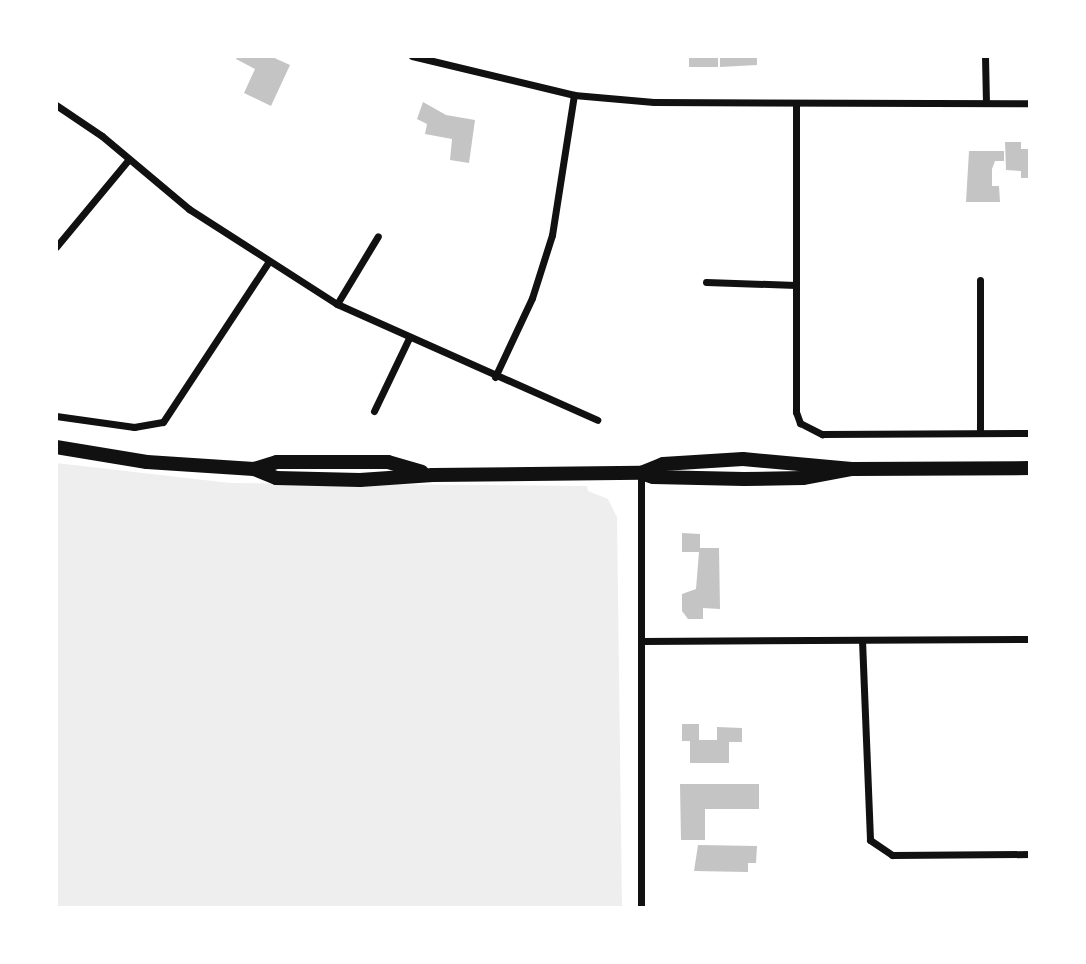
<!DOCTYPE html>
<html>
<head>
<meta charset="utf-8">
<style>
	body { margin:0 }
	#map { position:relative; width:1086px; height:964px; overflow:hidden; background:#fff; font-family:"Varela Round",sans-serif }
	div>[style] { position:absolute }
	.green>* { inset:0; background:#eee }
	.building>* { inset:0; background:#c4c4c4 }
	.minor>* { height:7px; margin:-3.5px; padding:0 3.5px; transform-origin:3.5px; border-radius:3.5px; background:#111 }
	.primary>* { height:14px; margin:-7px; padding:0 7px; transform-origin:7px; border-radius:7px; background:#111 }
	span { translate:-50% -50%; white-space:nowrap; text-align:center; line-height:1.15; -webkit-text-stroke:7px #fff; paint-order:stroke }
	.frame { position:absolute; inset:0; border:58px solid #fff; pointer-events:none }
</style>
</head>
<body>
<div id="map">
	<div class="green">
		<div style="clip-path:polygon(56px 463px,230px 483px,587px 486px,588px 491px,608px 499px,617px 517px,622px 908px,56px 908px)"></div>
	</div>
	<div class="building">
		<div style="clip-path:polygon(238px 56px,270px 56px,290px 65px,271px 106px,244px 93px,255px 69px,236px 59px)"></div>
		<div style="clip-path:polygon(689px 56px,718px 56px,718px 67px,689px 67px)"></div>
		<div style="clip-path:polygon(720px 56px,757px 56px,757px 65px,720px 67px)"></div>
		<div style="clip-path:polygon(423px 102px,446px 115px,475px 120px,469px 163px,450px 160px,452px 139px,425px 134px,427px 124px,417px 119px)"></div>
		<div style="clip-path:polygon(1005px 142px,1021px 142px,1021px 149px,1030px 149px,1030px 178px,1021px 178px,1021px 171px,1006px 170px)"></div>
		<div style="clip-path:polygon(969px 151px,1004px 151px,1004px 161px,995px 161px,992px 169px,992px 186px,999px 186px,1000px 202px,966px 202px)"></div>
		<div style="clip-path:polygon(682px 533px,700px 534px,700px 548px,719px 548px,720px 609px,703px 608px,703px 619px,688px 619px,682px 611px,682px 594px,696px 589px,699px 552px,682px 552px)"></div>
		<div style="clip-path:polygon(682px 724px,699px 724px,699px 740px,717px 740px,717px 727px,742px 728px,742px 742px,729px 742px,729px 763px,690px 763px,690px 741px,682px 741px)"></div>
		<div style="clip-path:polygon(680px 784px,759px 784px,759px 809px,705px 809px,705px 840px,681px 840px)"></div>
		<div style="clip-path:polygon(698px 845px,757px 846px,756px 863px,748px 863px,748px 872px,694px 871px)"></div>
	</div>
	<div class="minor">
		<div style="left:412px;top:56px;width:167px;rotate:13.5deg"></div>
		<div style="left:574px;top:95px;width:80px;rotate:5deg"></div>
		<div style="left:654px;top:102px;width:376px;rotate:0.2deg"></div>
		<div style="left:985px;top:56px;width:47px;rotate:88.8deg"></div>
		<div style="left:796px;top:104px;width:308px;rotate:90deg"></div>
		<div style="left:796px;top:412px;width:12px;rotate:70deg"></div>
		<div style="left:800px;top:423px;width:25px;rotate:27deg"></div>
		<div style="left:822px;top:434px;width:208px;rotate:-0.3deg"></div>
		<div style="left:56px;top:105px;width:55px;rotate:34deg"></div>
		<div style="left:102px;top:136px;width:114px;rotate:40deg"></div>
		<div style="left:189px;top:209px;width:176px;rotate:32.7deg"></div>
		<div style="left:337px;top:304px;width:285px;rotate:24deg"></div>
		<div style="left:56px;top:247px;width:114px;rotate:-50.3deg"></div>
		<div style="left:706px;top:282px;width:90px;rotate:1.9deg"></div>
		<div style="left:337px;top:304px;width:79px;rotate:-58.9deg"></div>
		<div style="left:495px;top:377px;width:87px;rotate:-64.9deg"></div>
		<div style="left:532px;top:298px;width:66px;rotate:-72.4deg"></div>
		<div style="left:552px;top:235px;width:142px;rotate:-81.1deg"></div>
		<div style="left:374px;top:411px;width:81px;rotate:-64.4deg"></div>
		<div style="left:56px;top:416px;width:79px;rotate:8deg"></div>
		<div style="left:134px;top:427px;width:29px;rotate:-10deg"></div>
		<div style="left:163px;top:422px;width:191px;rotate:-56.6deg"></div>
		<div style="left:980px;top:433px;width:153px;rotate:-90deg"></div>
		<div style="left:641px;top:473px;width:435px;rotate:90deg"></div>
		<div style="left:862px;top:640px;width:200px;rotate:87.7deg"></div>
		<div style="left:870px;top:840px;width:27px;rotate:34deg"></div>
		<div style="left:892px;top:855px;width:138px;rotate:-0.4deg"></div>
		<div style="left:642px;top:641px;width:388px;rotate:-0.3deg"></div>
	</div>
	<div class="primary">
		<div style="left:56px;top:447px;width:92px;rotate:9.4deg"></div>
		<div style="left:147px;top:462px;width:107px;rotate:3.7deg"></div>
		<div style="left:254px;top:469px;width:24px;rotate:22deg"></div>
		<div style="left:276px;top:478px;width:84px;rotate:1.4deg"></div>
		<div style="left:360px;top:480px;width:73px;rotate:-3.9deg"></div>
		<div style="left:433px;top:475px;width:208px;rotate:-0.6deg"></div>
		<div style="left:641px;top:473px;width:13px;rotate:18deg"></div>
		<div style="left:653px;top:477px;width:91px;rotate:1.3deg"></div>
		<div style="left:744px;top:479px;width:59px;rotate:-1deg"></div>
		<div style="left:803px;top:478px;width:50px;rotate:-10.4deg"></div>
		<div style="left:254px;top:469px;width:24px;rotate:-17deg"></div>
		<div style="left:277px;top:462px;width:111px"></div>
		<div style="left:388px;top:462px;width:35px;rotate:16deg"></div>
		<div style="left:641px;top:473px;width:24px;rotate:-22deg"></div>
		<div style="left:663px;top:464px;width:80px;rotate:-3.6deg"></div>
		<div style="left:743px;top:459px;width:109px;rotate:5.2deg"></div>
		<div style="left:852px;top:469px;width:178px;rotate:-0.3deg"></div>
	</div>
	<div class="frame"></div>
</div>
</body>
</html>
